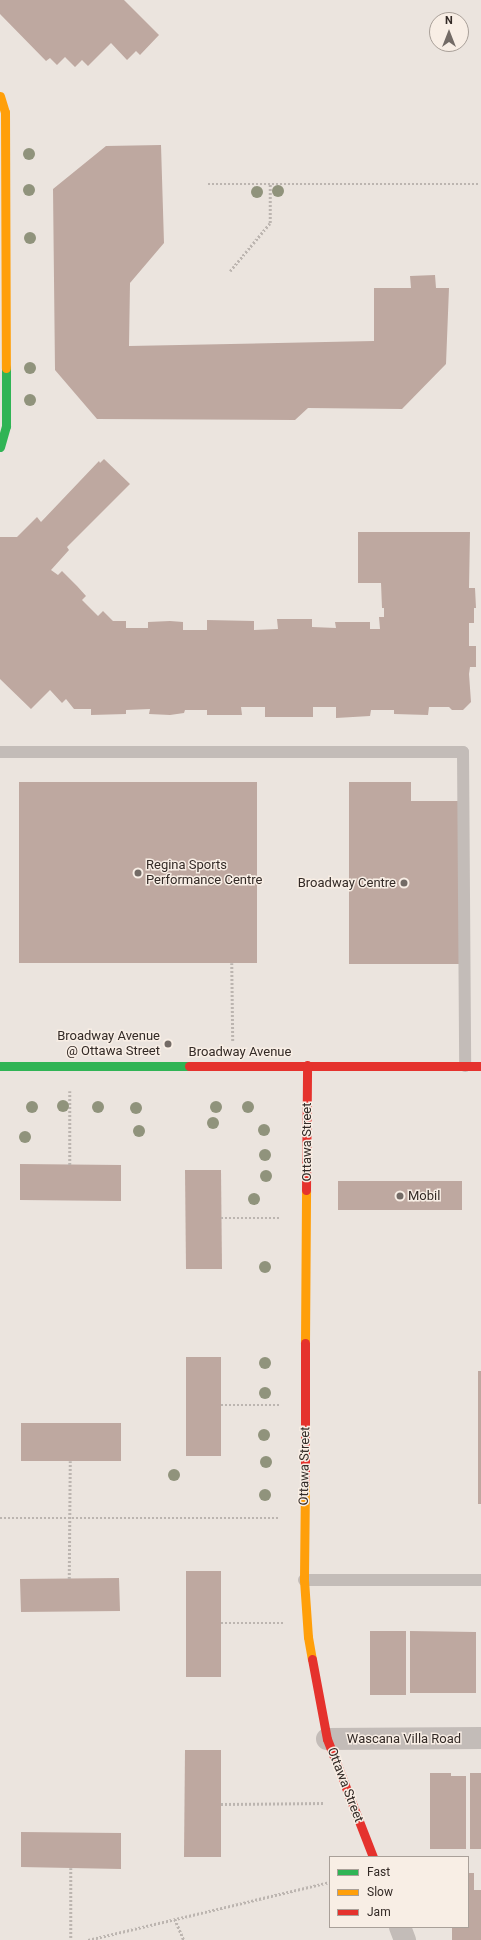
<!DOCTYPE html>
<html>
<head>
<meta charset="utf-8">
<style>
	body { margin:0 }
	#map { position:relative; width:481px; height:1940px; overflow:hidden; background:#ebe4de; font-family:Roboto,sans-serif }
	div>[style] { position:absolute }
	.building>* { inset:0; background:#bea8a0 }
	.path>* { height:2.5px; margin-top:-1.25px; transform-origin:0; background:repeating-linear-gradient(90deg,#bcb5b0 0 2px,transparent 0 4px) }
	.lane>* { height:12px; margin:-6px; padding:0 6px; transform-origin:6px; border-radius:6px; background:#c3bcb8 }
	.street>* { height:22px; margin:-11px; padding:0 11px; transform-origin:11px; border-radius:11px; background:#c3bcb8 }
	.fast>* { height:9px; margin:-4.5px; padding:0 4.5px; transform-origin:4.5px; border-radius:4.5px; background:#30b455 }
	.slow>* { height:9px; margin:-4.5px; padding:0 4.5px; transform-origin:4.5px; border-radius:4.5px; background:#ff9f0a }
	.jam>* { height:9px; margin:-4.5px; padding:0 4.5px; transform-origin:4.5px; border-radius:4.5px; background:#e5322d }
	.trees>* { width:12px; height:12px; margin:-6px; border-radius:50%; background:#90937c }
	.dots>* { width:11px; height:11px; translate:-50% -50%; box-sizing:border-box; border:2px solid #f8eee5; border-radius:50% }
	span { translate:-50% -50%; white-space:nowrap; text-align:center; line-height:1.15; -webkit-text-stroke:3px #f8eee5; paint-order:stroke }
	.poi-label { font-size:13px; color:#332a26 }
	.left { translate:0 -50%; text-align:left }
	.right { translate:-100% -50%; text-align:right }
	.street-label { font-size:13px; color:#332a26 }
	.legend { position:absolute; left:329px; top:1856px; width:140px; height:72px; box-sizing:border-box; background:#f8eee5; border:1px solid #a9a099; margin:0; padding:5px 7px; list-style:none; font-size:12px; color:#332a26 }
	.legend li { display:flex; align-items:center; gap:8px; height:20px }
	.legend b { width:20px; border:1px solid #a9a099 }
	.north { position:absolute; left:429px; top:12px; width:40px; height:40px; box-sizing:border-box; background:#f8eee5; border:1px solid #a9a099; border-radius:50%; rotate:0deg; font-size:11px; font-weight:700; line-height:16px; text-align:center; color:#332a26 }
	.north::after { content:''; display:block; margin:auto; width:14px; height:18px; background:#736b66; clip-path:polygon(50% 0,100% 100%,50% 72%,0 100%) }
</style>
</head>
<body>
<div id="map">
	<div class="building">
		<div style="clip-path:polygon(0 0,124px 0,159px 35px,140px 55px,136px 51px,127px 60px,111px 43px,88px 66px,82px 60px,75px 67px,65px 57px,57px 65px,50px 58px,46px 61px,0 14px)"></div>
		<div style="clip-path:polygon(161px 145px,164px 243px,130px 283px,129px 346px,374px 341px,374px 288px,411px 288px,410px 276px,435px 275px,436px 288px,449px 288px,446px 364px,402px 409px,308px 408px,295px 420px,97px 419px,55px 370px,53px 189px,106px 146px)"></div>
		<div style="clip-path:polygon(104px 459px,130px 484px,67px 547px,69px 550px,51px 570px,58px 575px,62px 571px,77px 586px,86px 596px,82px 600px,98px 616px,103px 611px,113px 621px,126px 621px,126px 628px,148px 628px,148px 622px,170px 621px,183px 622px,183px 630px,207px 630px,207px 620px,254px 621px,254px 630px,278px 629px,277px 619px,312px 619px,312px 627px,336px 628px,335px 622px,370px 622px,370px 629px,380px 629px,379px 617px,384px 617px,384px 608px,382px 608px,381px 583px,358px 583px,358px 532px,470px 532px,469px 588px,475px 588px,476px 608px,474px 608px,474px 623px,469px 623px,469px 646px,476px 646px,476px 667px,470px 667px,469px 674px,471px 702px,463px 710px,452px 710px,449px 707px,429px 707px,428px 715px,394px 714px,394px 710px,371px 710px,370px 716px,336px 718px,336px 707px,313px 707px,313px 717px,265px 717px,265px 707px,241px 707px,242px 715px,207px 715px,207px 710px,185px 710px,184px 713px,170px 715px,149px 714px,150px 709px,126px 710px,126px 714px,91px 715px,91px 709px,74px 709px,66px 699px,62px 703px,50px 690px,31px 709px,0 679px,0 537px,17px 537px,37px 517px,41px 522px,99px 461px,100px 463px)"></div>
		<div style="clip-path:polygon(19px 782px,257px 782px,257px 963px,19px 963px)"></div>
		<div style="clip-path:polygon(349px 782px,411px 782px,411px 801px,459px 801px,459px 964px,349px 964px)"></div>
		<div style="clip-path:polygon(20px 1164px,121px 1165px,121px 1201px,20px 1200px)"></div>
		<div style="clip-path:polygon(185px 1170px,221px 1170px,222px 1269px,186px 1269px)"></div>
		<div style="clip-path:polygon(338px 1181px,462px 1181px,462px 1210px,338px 1210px)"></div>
		<div style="clip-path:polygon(186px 1357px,221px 1357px,221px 1456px,186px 1456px)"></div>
		<div style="clip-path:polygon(478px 1371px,481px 1371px,481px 1504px,478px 1504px)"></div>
		<div style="clip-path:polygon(21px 1423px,121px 1423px,121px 1461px,21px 1461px)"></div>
		<div style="clip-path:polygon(186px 1571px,221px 1571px,221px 1677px,186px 1677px)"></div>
		<div style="clip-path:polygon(119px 1578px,120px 1611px,21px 1612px,20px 1579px)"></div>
		<div style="clip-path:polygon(370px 1631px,406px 1631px,406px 1695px,370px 1695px)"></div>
		<div style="clip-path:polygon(410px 1631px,476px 1632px,476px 1693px,410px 1693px)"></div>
		<div style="clip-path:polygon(185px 1750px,221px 1750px,221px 1857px,184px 1857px)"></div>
		<div style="clip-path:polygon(430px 1773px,451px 1773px,451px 1776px,466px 1776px,466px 1849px,430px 1849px)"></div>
		<div style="clip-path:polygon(470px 1773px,481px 1773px,481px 1849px,470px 1849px)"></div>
		<div style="clip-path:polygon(21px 1832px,121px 1833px,121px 1869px,21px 1867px)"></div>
		<div style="clip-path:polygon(468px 1873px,474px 1873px,474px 1890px,481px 1890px,481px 1940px,452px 1940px,452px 1927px,468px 1927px)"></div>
	</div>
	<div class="path">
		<div style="left:208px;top:184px;width:271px"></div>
		<div style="left:230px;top:271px;width:62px;rotate:-50.2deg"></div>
		<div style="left:270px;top:223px;width:40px;rotate:-90deg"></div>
		<div style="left:232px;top:963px;width:78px;rotate:89.3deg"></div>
		<div style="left:70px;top:1091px;width:74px;rotate:90deg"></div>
		<div style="left:221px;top:1218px;width:60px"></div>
		<div style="left:221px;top:1405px;width:60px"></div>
		<div style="left:0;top:1518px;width:280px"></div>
		<div style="left:69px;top:1579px;width:118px;rotate:-89.5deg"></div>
		<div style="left:221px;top:1623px;width:62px"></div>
		<div style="left:221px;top:1804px;width:104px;rotate:-0.6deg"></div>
		<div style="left:71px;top:1868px;width:72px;rotate:90deg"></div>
		<div style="left:175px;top:1919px;width:23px;rotate:67deg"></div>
		<div style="left:88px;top:1940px;width:249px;rotate:-13.5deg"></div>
	</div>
	<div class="lane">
		<div style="left:0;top:752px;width:463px"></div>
		<div style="left:463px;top:752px;width:314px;rotate:89.6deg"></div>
		<div style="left:304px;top:1580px;width:177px"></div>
	</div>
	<div class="street">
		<div style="left:327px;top:1739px;width:154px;rotate:-0.4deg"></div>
		<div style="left:400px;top:1927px;width:14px;rotate:69deg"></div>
	</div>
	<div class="fast">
		<div style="left:0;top:447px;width:22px;rotate:-74deg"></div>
		<div style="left:6px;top:426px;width:58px;rotate:-90deg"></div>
		<div style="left:0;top:1066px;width:189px"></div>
	</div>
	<div class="slow">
		<div style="left:0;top:96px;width:17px;rotate:73deg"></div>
		<div style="left:5px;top:112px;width:256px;rotate:89.8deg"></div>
		<div style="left:305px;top:1343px;width:153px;rotate:-89.6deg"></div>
		<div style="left:305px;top:1482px;width:98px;rotate:90.6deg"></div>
		<div style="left:304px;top:1580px;width:57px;rotate:86deg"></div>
		<div style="left:308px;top:1637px;width:22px;rotate:80deg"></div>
	</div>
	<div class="jam">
		<div style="left:189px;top:1066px;width:292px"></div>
		<div style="left:306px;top:1190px;width:125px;rotate:-89.5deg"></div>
		<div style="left:305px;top:1482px;width:139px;rotate:-90deg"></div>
		<div style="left:312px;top:1659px;width:81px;rotate:79.4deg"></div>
		<div style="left:327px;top:1739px;width:127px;rotate:68.7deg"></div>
	</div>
	<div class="trees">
		<div style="left:29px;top:154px"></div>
		<div style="left:29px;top:190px"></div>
		<div style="left:278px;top:191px"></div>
		<div style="left:257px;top:192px"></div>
		<div style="left:30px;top:238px"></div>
		<div style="left:30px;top:368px"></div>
		<div style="left:30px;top:400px"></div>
		<div style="left:63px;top:1106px"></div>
		<div style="left:32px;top:1107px"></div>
		<div style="left:98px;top:1107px"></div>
		<div style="left:216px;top:1107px"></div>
		<div style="left:248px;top:1107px"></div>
		<div style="left:136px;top:1108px"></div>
		<div style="left:213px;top:1123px"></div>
		<div style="left:264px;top:1130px"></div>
		<div style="left:139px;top:1131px"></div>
		<div style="left:25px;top:1137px"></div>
		<div style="left:265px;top:1155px"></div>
		<div style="left:266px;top:1176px"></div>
		<div style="left:254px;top:1199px"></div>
		<div style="left:265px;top:1267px"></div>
		<div style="left:265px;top:1363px"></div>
		<div style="left:265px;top:1393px"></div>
		<div style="left:264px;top:1435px"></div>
		<div style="left:266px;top:1462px"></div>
		<div style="left:174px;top:1475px"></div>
		<div style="left:265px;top:1495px"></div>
	</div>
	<div class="dots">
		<div style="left:138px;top:873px;background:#736b66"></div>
		<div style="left:404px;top:883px;background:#736b66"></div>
		<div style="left:168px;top:1044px;background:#736b66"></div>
		<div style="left:400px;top:1196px;background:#736b66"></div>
	</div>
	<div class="poi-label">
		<span class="left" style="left:146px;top:873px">Regina Sports<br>Performance Centre</span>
		<span class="right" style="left:396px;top:883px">Broadway Centre</span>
		<span class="right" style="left:160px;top:1044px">Broadway Avenue<br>@ Ottawa Street</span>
		<span class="left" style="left:408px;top:1196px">Mobil</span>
	</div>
	<div class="street-label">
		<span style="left:240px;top:1052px">Broadway Avenue</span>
		<span style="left:307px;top:1142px;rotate:-90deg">Ottawa Street</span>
		<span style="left:305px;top:1466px;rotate:-89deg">Ottawa Street</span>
		<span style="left:404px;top:1739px">Wascana Villa Road</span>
		<span style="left:345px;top:1785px;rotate:69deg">Ottawa Street</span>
	</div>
	<ul class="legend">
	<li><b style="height:5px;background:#30b455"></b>Fast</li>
	<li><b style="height:5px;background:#ff9f0a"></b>Slow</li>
	<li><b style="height:5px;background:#e5322d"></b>Jam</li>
	</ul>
	<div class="north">N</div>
</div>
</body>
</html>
